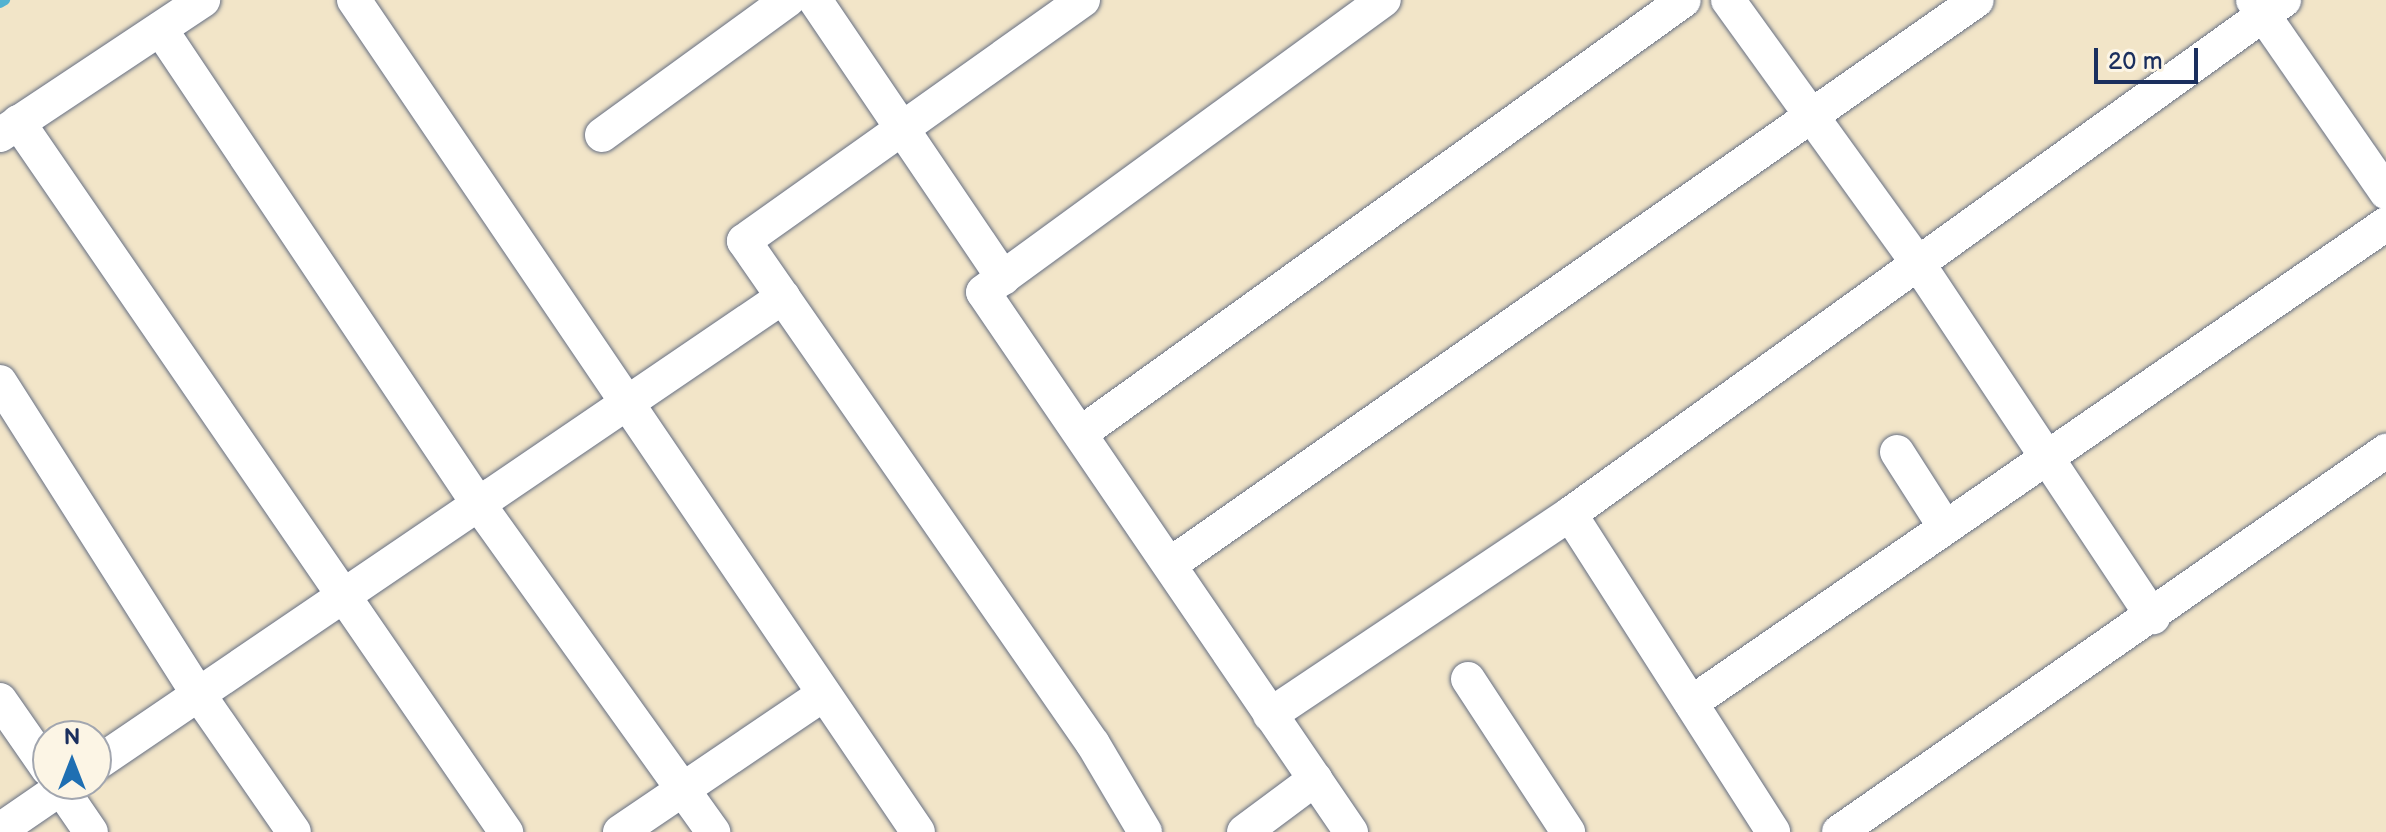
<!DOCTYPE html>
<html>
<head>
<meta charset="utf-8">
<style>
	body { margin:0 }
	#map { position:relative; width:2386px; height:832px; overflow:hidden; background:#f2e5c8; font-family:"Balsamiq Sans",sans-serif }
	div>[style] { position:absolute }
	.stream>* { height:10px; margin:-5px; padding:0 5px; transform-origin:5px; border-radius:5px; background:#53b2d1 }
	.roads { filter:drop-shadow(0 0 2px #666f83) drop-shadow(0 0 2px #666f83) }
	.minor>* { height:34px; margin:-17px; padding:0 17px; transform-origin:17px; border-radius:17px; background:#fff }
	span { translate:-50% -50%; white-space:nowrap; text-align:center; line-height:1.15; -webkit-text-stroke:6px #fcf5e5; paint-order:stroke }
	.north { position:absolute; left:32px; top:720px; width:80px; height:80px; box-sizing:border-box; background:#fcf5e5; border:2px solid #a2a6af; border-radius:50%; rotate:0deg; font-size:22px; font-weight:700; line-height:32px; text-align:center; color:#1b2f5e }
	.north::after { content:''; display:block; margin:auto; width:28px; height:36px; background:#1f6fb2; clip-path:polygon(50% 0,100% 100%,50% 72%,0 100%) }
	.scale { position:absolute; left:2094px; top:48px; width:104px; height:36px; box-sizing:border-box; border:4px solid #1b2f5e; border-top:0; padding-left:10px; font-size:24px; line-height:28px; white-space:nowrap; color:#1b2f5e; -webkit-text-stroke:6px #fcf5e5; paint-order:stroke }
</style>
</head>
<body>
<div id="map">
	<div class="stream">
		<div style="left:0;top:3px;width:6px;rotate:-31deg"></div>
	</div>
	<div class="roads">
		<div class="minor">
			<div style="left:354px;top:0;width:1005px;rotate:55.87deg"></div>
			<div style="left:815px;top:0;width:336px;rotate:55.9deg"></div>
			<div style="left:1083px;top:0;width:416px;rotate:144.6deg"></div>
			<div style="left:744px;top:241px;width:612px;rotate:55.25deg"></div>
			<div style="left:1093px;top:744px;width:102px;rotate:59.4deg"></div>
			<div style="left:1728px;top:0;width:327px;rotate:54.2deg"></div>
			<div style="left:1919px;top:265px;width:423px;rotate:56.4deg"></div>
			<div style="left:2253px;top:0;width:234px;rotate:55.3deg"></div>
			<div style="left:161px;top:30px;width:568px;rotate:56.2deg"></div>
			<div style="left:477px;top:502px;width:406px;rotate:54.4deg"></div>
			<div style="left:18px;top:122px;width:862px;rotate:55.5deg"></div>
			<div style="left:0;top:135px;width:244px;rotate:-33.6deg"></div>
			<div style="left:602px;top:135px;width:230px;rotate:-36deg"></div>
			<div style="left:0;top:382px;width:367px;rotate:57.6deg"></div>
			<div style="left:197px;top:692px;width:170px;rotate:55.3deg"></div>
			<div style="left:1081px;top:433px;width:742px;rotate:-35.68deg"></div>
			<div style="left:1897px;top:452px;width:89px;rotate:57.4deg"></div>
			<div style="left:1570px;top:514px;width:377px;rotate:57.4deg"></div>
			<div style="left:1172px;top:563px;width:982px;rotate:-34.97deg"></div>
			<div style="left:1468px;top:679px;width:183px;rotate:56.8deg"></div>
			<div style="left:0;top:700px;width:84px;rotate:55.2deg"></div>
			<div style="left:1691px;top:703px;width:844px;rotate:-34.57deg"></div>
			<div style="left:1270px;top:715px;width:361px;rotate:-33.8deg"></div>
			<div style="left:1570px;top:514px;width:880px;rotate:-35.75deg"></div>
			<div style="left:96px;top:764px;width:831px;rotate:-34.21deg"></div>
			<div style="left:58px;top:784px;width:58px;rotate:55.5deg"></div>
			<div style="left:0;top:830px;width:81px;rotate:-34.5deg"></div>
			<div style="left:620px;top:832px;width:246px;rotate:-34.1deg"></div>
			<div style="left:1244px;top:832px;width:89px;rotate:-36.7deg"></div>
			<div style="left:1351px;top:832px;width:653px;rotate:-124.27deg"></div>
			<div style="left:983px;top:292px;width:496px;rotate:-36.1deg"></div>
			<div style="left:1839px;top:832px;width:667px;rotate:-34.86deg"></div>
		</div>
	</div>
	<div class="north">N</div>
	<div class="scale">20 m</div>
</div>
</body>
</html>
